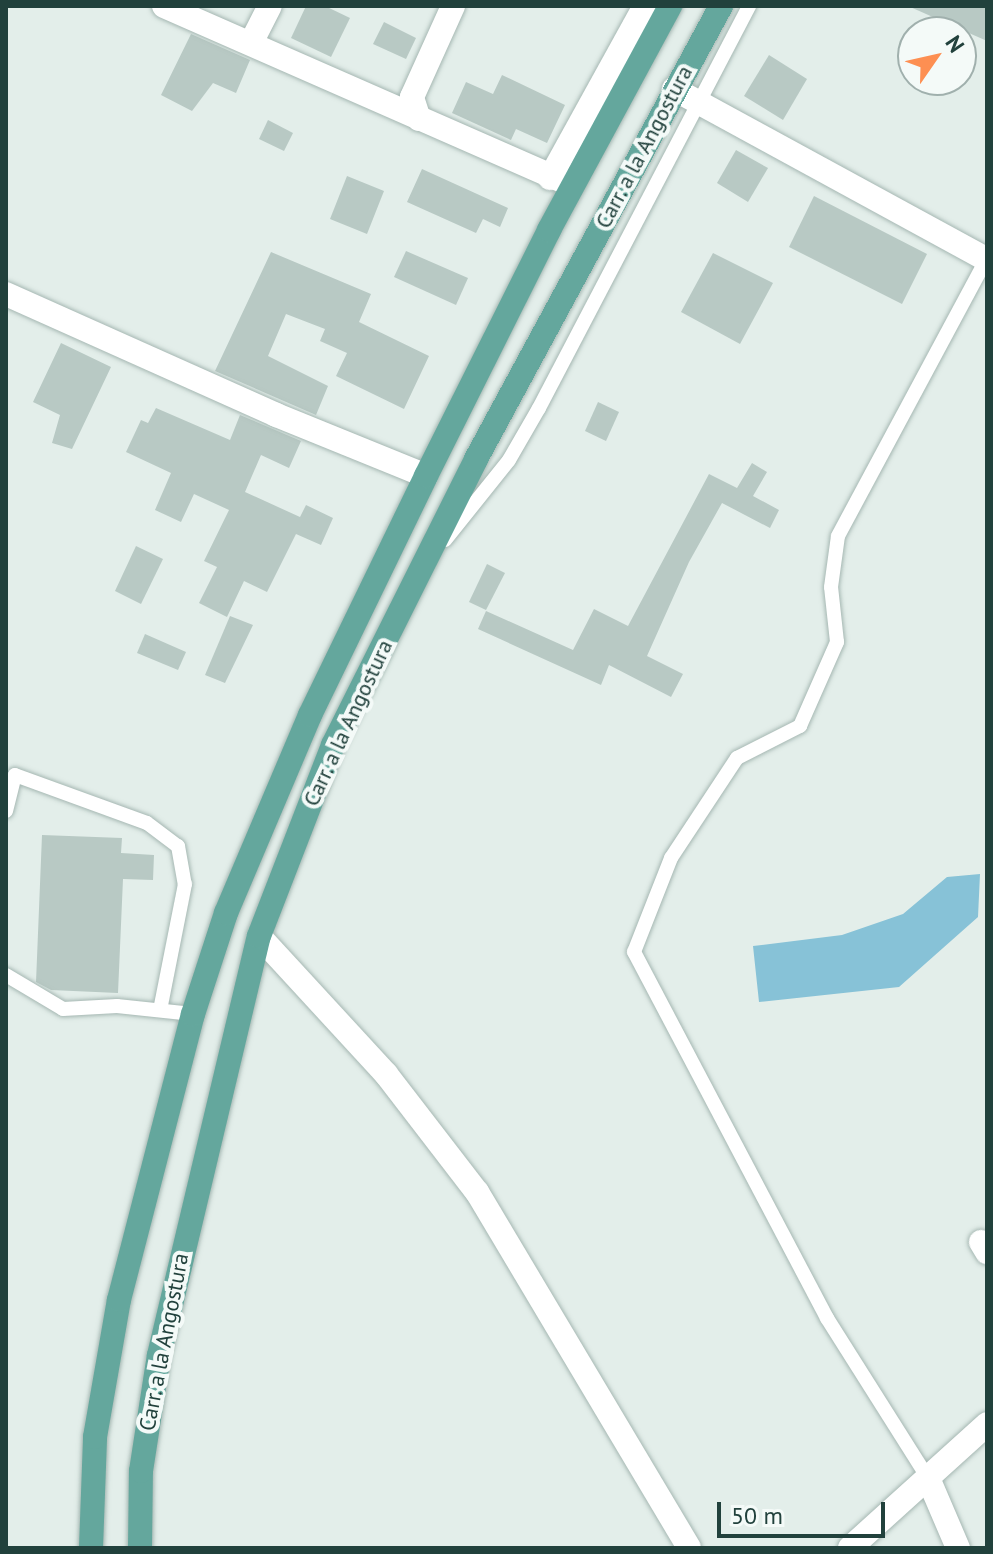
<!DOCTYPE html>
<html>
<head>
<meta charset="utf-8">
<style>
	body { margin:0 }
	#map { position:relative; width:993px; height:1554px; overflow:hidden; background:#e3eeea; font-family:"PT Sans",sans-serif }
	div>[style] { position:absolute }
	.water>* { inset:0; background:#87c2d7 }
	.building>* { inset:0; background:#b8c9c4 }
	.roads { filter:drop-shadow(0 0 2px #a5b7b2) drop-shadow(0 0 2px #a5b7b2) }
	.service>* { height:14px; margin:-7px; padding:0 7px; transform-origin:7px; border-radius:7px; background:#fff }
	.minor>* { height:24px; margin:-12px; padding:0 12px; transform-origin:12px; border-radius:12px; background:#fff }
	.tertiary>* { height:24px; margin:-12px; padding:0 12px; transform-origin:12px; border-radius:12px; background:#fff }
	.primary>* { height:24px; margin:-12px; padding:0 12px; transform-origin:12px; border-radius:12px; background:#64a79d }
	span { translate:-50% -50%; white-space:nowrap; text-align:center; line-height:1.15; -webkit-text-stroke:8px #f4faf8; paint-order:stroke }
	.street-label { font-size:22px; color:#21413c }
	.frame { position:absolute; inset:0; border:8px solid #21413c; pointer-events:none }
	.north { position:absolute; left:897px; top:16px; width:80px; height:80px; box-sizing:border-box; background:#f4faf8; border:2px solid #a0b0ad; border-radius:50%; rotate:56deg; font-size:22px; font-weight:700; line-height:32px; text-align:center; color:#21413c }
	.north::after { content:''; display:block; margin:auto; width:28px; height:36px; background:#fd8f52; clip-path:polygon(50% 0,100% 100%,50% 72%,0 100%) }
	.scale { position:absolute; left:717px; top:1502px; width:168px; height:36px; box-sizing:border-box; border:4px solid #21413c; border-top:0; padding-left:10px; font-size:24px; line-height:28px; white-space:nowrap; color:#21413c; -webkit-text-stroke:6px #f4faf8; paint-order:stroke }
</style>
</head>
<body>
<div id="map">
	<div class="water">
		<div style="clip-path:polygon(980px 874px,978px 917px,899px 987px,759px 1002px,753px 946px,842px 935px,903px 914px,947px 877px)"></div>
	</div>
	<div class="building">
		<div style="clip-path:polygon(306px 6px,325px 6px,350px 18px,331px 57px,291px 38px)"></div>
		<div style="clip-path:polygon(908px 6px,987px 6px,987px 41px)"></div>
		<div style="clip-path:polygon(384px 22px,416px 38px,406px 59px,373px 44px)"></div>
		<div style="clip-path:polygon(191px 34px,250px 60px,236px 93px,213px 83px,192px 111px,161px 95px)"></div>
		<div style="clip-path:polygon(769px 55px,807px 79px,783px 120px,744px 96px)"></div>
		<div style="clip-path:polygon(502px 75px,565px 105px,547px 143px,516px 129px,511px 140px,452px 113px,466px 82px,493px 94px)"></div>
		<div style="clip-path:polygon(268px 120px,293px 133px,284px 151px,259px 139px)"></div>
		<div style="clip-path:polygon(736px 150px,768px 168px,748px 202px,717px 183px)"></div>
		<div style="clip-path:polygon(422px 169px,508px 208px,500px 227px,483px 219px,476px 233px,407px 202px)"></div>
		<div style="clip-path:polygon(347px 176px,384px 191px,367px 234px,330px 219px)"></div>
		<div style="clip-path:polygon(814px 196px,927px 254px,902px 304px,789px 247px)"></div>
		<div style="clip-path:polygon(406px 251px,468px 278px,456px 305px,394px 277px)"></div>
		<div style="clip-path:polygon(271px 252px,371px 294px,359px 322px,429px 356px,404px 409px,336px 376px,347px 353px,320px 341px,325px 329px,286px 314px,268px 356px,328px 386px,316px 415px,215px 371px)"></div>
		<div style="clip-path:polygon(713px 253px,773px 283px,740px 344px,681px 312px)"></div>
		<div style="clip-path:polygon(61px 343px,111px 367px,72px 449px,52px 443px,60px 415px,33px 402px)"></div>
		<div style="clip-path:polygon(598px 402px,619px 412px,606px 441px,585px 431px)"></div>
		<div style="clip-path:polygon(156px 408px,230px 440px,240px 415px,301px 441px,289px 468px,261px 455px,245px 492px,300px 517px,306px 505px,333px 518px,321px 545px,296px 534px,267px 592px,244px 581px,227px 617px,199px 603px,217px 567px,204px 561px,229px 510px,194px 494px,181px 522px,155px 510px,171px 473px,126px 452px,141px 420px,148px 423px)"></div>
		<div style="clip-path:polygon(752px 463px,767px 472px,753px 496px,779px 510px,770px 528px,722px 503px,689px 562px,647px 656px,683px 674px,671px 697px,609px 665px,601px 685px,478px 629px,486px 611px,573px 650px,594px 609px,628px 626px,709px 474px,737px 488px)"></div>
		<div style="clip-path:polygon(136px 546px,163px 559px,141px 604px,115px 591px)"></div>
		<div style="clip-path:polygon(487px 564px,505px 573px,486px 610px,469px 602px)"></div>
		<div style="clip-path:polygon(230px 616px,253px 625px,225px 683px,205px 675px)"></div>
		<div style="clip-path:polygon(145px 634px,186px 652px,178px 670px,137px 653px)"></div>
		<div style="clip-path:polygon(42px 835px,122px 838px,121px 853px,154px 855px,153px 880px,123px 879px,118px 993px,51px 990px,36px 982px)"></div>
	</div>
	<div class="roads">
		<div class="service">
			<div style="left:445px;top:540px;width:102px;rotate:-51.3deg"></div>
			<div style="left:509px;top:460px;width:60px;rotate:-60deg"></div>
			<div style="left:539px;top:408px;width:454px;rotate:-62.4deg"></div>
			<div style="left:6px;top:811px;width:37px;rotate:-76deg"></div>
			<div style="left:15px;top:775px;width:140px;rotate:20deg"></div>
			<div style="left:147px;top:823px;width:39px;rotate:37deg"></div>
			<div style="left:178px;top:846px;width:39px;rotate:80deg"></div>
			<div style="left:185px;top:884px;width:128px;rotate:101.2deg"></div>
			<div style="left:6px;top:975px;width:66px;rotate:30.8deg"></div>
			<div style="left:63px;top:1009px;width:54px;rotate:-3.2deg"></div>
			<div style="left:117px;top:1006px;width:76px;rotate:6deg"></div>
			<div style="left:928px;top:1478px;width:189px;rotate:-122.3deg"></div>
			<div style="left:827px;top:1318px;width:414px;rotate:-117.8deg"></div>
			<div style="left:634px;top:952px;width:101px;rotate:-68.5deg"></div>
			<div style="left:671px;top:858px;width:120px;rotate:-56.6deg"></div>
			<div style="left:737px;top:758px;width:71px;rotate:-26.9deg"></div>
			<div style="left:800px;top:726px;width:92px;rotate:-66.2deg"></div>
			<div style="left:837px;top:642px;width:55px;rotate:-96.2deg"></div>
			<div style="left:831px;top:587px;width:51px;rotate:-82.2deg"></div>
			<div style="left:838px;top:536px;width:313px;rotate:-61.8deg"></div>
		</div>
		<div class="minor">
			<div style="left:164px;top:6px;width:446px;rotate:23.7deg"></div>
			<div style="left:252px;top:41px;width:39px;rotate:-63deg"></div>
			<div style="left:674px;top:89px;width:357px;rotate:28.6deg"></div>
			<div style="left:419px;top:119px;width:23px;rotate:-108deg"></div>
			<div style="left:412px;top:97px;width:100px;rotate:-65.7deg"></div>
			<div style="left:550px;top:178px;width:196px;rotate:-61.1deg"></div>
			<div style="left:6px;top:294px;width:296px;rotate:24.1deg"></div>
			<div style="left:276px;top:415px;width:162px;rotate:22.1deg"></div>
			<div style="left:981px;top:1242px;width:12px;rotate:59deg"></div>
			<div style="left:928px;top:1478px;width:76px;rotate:66.8deg"></div>
			<div style="left:850px;top:1548px;width:185px;rotate:-42.1deg"></div>
		</div>
		<div class="tertiary">
			<div style="left:259px;top:936px;width:188px;rotate:47.4deg"></div>
			<div style="left:386px;top:1074px;width:149px;rotate:52.4deg"></div>
			<div style="left:477px;top:1192px;width:414px;rotate:59.2deg"></div>
		</div>
		<div class="primary">
			<div style="left:91px;top:1548px;width:111px;rotate:-87.9deg"></div>
			<div style="left:95px;top:1437px;width:139px;rotate:-80.1deg"></div>
			<div style="left:119px;top:1300px;width:295px;rotate:-75.5deg"></div>
			<div style="left:193px;top:1014px;width:106px;rotate:-71.9deg"></div>
			<div style="left:226px;top:913px;width:215px;rotate:-67deg"></div>
			<div style="left:310px;top:715px;width:266px;rotate:-64.1deg"></div>
			<div style="left:426px;top:476px;width:275px;rotate:-63.4deg"></div>
			<div style="left:549px;top:230px;width:255px;rotate:-61.6deg"></div>
			<div style="left:140px;top:1548px;width:77px;rotate:-89.3deg"></div>
			<div style="left:141px;top:1471px;width:117px;rotate:-81.2deg"></div>
			<div style="left:159px;top:1355px;width:431px;rotate:-76.6deg"></div>
			<div style="left:259px;top:936px;width:205px;rotate:-68.8deg"></div>
			<div style="left:333px;top:745px;width:320px;rotate:-63.4deg"></div>
			<div style="left:476px;top:459px;width:515px;rotate:-61.59deg"></div>
		</div>
	</div>
	<div class="street-label">
		<span style="left:644px;top:147px;rotate:-62deg">Carr. a la Angostura</span>
		<span style="left:348px;top:723px;rotate:-65deg">Carr. a la Angostura</span>
		<span style="left:164px;top:1342px;rotate:-79deg">Carr. a la Angostura</span>
	</div>
	<div class="frame"></div>
	<div class="north">N</div>
	<div class="scale">50 m</div>
</div>
</body>
</html>
